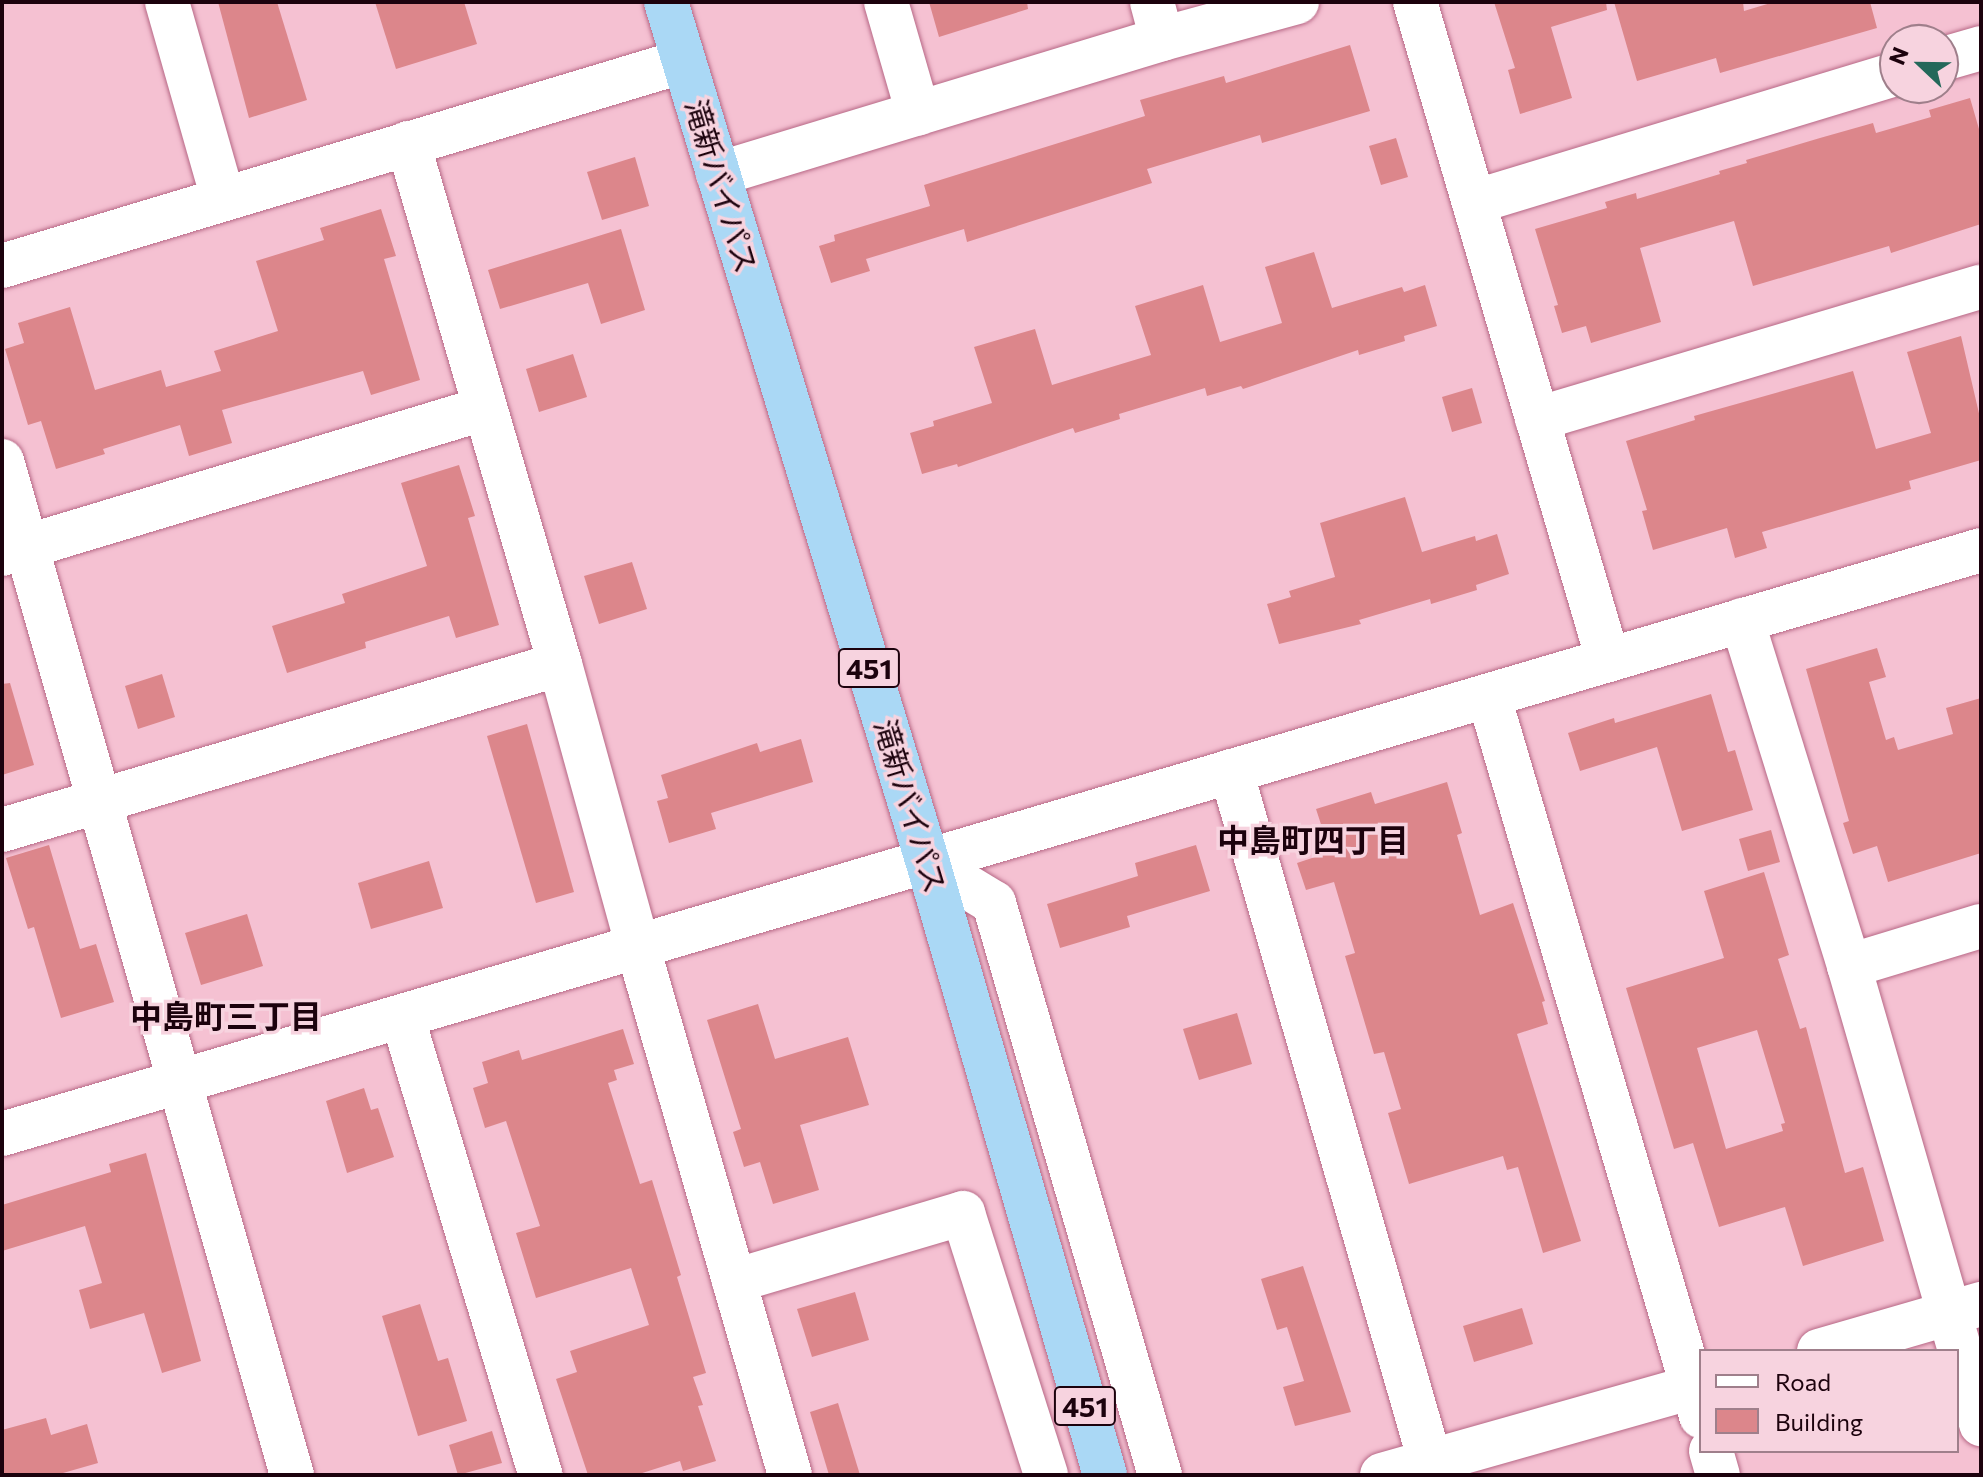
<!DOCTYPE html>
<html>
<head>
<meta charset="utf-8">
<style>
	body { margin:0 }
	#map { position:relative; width:1983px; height:1477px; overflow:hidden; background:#f5c1d2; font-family:Commissioner,"Noto Sans JP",sans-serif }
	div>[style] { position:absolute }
	.building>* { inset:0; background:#dc868b }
	.roads { filter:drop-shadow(0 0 2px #b76886) drop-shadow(0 0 2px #b76886) }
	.minor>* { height:44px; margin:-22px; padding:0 22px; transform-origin:22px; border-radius:22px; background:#fff }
	.highway>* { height:44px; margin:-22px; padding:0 22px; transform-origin:22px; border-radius:22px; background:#aad8f5 }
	span { translate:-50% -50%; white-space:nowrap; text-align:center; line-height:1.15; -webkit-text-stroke:7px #f7d3df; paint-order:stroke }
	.shield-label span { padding:2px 6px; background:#f7d3df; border:2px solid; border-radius:6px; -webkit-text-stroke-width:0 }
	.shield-label { font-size:28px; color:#1c020d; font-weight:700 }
	.street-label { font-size:30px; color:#1c020d }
	.neighbourhood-label { font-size:32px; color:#1c020d; font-weight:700 }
	.frame { position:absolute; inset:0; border:4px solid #1c020d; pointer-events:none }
	.legend { position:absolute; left:1699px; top:1349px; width:260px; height:104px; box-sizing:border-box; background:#f7d3df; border:2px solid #9f7f8b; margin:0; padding:10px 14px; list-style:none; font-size:24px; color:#1c020d }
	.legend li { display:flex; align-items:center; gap:16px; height:40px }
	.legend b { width:40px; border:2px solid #9f7f8b }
	.north { position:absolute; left:1879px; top:24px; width:80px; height:80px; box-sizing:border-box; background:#f7d3df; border:2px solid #9f7f8b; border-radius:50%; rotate:292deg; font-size:22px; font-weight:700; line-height:32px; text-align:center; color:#1c020d }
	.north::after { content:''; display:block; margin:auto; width:28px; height:36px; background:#24685a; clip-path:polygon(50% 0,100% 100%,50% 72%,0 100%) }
</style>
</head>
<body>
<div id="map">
	<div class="building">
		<div style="clip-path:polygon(218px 2px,277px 2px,307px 100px,249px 118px)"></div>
		<div style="clip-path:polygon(375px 2px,464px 2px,477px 44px,396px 69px)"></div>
		<div style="clip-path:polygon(929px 2px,1027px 2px,1028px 9px,939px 37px)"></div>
		<div style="clip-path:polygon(1494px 2px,1606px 2px,1607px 10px,1551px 27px,1572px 98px,1520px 114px,1508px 70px,1515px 68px)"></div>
		<div style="clip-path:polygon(1614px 2px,1743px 2px,1744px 11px,1774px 2px,1870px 2px,1877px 28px,1720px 73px,1716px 58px,1637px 81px)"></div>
		<div style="clip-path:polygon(1350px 45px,1370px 111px,1262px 143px,1260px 135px,1147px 169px,1152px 183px,967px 242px,964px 229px,866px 259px,870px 271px,831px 283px,819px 246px,835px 241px,834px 235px,930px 206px,924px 185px,1145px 116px,1140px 100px,1224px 76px,1226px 83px)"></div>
		<div style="clip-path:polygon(1970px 98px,1981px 136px,1981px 224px,1891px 253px,1889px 246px,1753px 286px,1734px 221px,1640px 248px,1661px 322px,1591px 343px,1586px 326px,1562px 333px,1554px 306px,1558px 305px,1535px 229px,1607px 208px,1605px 202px,1636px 193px,1637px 199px,1720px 174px,1719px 171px,1747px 163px,1746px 160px,1820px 138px,1873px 123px,1876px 133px,1931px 117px,1929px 110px)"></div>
		<div style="clip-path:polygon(1396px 138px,1408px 177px,1381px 185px,1369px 146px)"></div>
		<div style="clip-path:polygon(635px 157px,649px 206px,602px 220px,587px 172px)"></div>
		<div style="clip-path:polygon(381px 209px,396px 256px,384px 259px,420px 380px,371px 395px,363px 371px,222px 410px,232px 443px,189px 456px,180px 425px,103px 449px,105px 454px,56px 469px,41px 421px,28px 425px,5px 349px,24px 343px,18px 323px,70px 307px,95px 390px,161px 370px,166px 387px,221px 371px,214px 351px,278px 331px,256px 261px,324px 240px,320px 228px)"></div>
		<div style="clip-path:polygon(621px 229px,645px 310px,601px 324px,588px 283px,500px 309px,488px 270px)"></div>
		<div style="clip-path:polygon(1314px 252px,1332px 308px,1402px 287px,1404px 292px,1425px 285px,1437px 326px,1404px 336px,1405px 341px,1359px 355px,1358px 350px,1243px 389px,1241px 386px,1207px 396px,1205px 388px,1119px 414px,1120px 419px,1075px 433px,1073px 428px,958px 467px,957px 464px,922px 474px,910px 433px,934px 426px,933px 421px,992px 403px,974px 347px,1035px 329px,1052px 385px,1151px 355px,1135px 306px,1203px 285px,1220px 342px,1282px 323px,1265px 267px)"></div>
		<div style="clip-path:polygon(1961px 336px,1981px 422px,1981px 460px,1909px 481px,1911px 489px,1762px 532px,1767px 548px,1735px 558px,1727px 528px,1653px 550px,1642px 511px,1647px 510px,1626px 441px,1695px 420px,1694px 416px,1853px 371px,1876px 449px,1931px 433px,1907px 352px)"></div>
		<div style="clip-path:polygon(573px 354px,587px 397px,539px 412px,526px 369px)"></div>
		<div style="clip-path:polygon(1472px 388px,1482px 423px,1452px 432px,1442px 397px)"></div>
		<div style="clip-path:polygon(459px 465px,475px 516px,468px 518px,499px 625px,456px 638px,449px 616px,365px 642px,366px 648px,287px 673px,272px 626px,345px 603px,342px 594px,427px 566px,401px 483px)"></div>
		<div style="clip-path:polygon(1405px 497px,1422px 552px,1475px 536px,1476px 541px,1497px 534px,1509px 574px,1476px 585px,1477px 590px,1431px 604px,1430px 599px,1359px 620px,1361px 624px,1279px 644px,1267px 604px,1291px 597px,1289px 591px,1335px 577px,1320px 523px)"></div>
		<div style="clip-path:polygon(632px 562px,647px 609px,599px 624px,584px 576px)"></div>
		<div style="clip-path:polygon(1877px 648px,1886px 677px,1869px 682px,1886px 740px,1894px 737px,1898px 750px,1953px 734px,1946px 708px,1981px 698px,1981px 853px,1888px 882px,1877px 846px,1853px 854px,1843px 823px,1849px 821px,1806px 669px)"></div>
		<div style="clip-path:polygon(162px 674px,175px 717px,138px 729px,125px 686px)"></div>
		<div style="clip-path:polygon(10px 683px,34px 765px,2px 775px,2px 684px)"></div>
		<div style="clip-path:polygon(1711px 694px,1728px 752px,1735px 750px,1753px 810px,1682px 831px,1657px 747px,1580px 771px,1568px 733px,1614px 718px,1615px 723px)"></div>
		<div style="clip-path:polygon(527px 724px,574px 892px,536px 903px,487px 736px)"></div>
		<div style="clip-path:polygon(801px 739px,813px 782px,711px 813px,716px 829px,669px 843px,657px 801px,668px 798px,661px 775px,757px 743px,760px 752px)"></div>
		<div style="clip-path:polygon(1447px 782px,1462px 833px,1457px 835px,1480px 915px,1513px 903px,1545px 1001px,1542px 1002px,1548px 1024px,1517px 1034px,1581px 1241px,1543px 1253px,1518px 1167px,1507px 1170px,1503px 1156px,1409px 1184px,1388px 1113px,1401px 1109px,1384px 1052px,1374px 1054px,1345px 956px,1355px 953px,1334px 882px,1306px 890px,1297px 863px,1330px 852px,1316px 809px,1371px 792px,1375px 804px)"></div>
		<div style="clip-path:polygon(1771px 830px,1780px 862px,1748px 871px,1739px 839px)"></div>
		<div style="clip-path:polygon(49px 845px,80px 949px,96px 944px,114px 1002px,61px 1018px,34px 927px,28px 929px,6px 858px)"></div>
		<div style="clip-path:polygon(1196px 845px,1210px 891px,1127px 916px,1130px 927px,1060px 948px,1047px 904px,1138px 876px,1135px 863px)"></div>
		<div style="clip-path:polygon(429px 861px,443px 908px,371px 929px,358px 883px)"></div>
		<div style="clip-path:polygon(evenodd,1764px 872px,1789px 955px,1778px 959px,1800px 1029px,1806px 1027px,1845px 1173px,1863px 1167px,1884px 1241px,1803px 1266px,1785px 1207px,1719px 1227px,1693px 1143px,1674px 1149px,1626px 988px,1724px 958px,1704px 891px,1764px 872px,1757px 1030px,1785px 1123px,1781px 1124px,1783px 1131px,1726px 1149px,1697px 1048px,1757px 1030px)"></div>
		<div style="clip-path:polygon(247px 914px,263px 966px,201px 985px,185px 933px)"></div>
		<div style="clip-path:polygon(758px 1004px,775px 1059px,848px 1037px,869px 1105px,800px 1125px,819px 1190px,773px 1204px,760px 1162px,744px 1167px,733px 1132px,741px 1129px,707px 1020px)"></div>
		<div style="clip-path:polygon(1237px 1013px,1252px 1064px,1199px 1080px,1183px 1029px)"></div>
		<div style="clip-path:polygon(623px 1029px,634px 1064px,614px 1070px,617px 1080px,608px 1083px,640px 1184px,652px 1180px,681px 1275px,677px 1277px,706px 1373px,693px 1377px,703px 1405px,698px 1406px,716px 1461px,683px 1471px,680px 1461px,636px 1475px,588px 1475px,556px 1379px,577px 1372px,570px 1351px,649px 1325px,631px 1268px,536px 1298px,516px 1233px,540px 1226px,506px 1121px,485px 1128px,473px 1088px,488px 1083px,482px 1062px,519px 1050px,522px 1060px)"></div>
		<div style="clip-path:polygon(364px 1088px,371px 1110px,378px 1108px,394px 1157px,347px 1173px,326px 1101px)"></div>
		<div style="clip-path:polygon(146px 1153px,201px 1361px,162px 1373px,144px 1313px,90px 1329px,79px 1290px,102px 1283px,85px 1226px,2px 1251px,2px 1205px,111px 1172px,109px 1164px)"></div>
		<div style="clip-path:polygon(1303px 1266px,1351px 1412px,1295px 1426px,1283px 1387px,1304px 1381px,1287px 1327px,1277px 1330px,1261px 1279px)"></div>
		<div style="clip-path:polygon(855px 1292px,869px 1340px,812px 1357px,797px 1309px)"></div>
		<div style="clip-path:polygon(420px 1304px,438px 1361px,448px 1358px,467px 1421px,418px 1436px,382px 1316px)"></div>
		<div style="clip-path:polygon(1522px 1308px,1533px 1344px,1474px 1362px,1463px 1326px)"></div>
		<div style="clip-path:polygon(838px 1403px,860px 1475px,829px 1475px,810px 1412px)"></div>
		<div style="clip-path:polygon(46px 1418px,51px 1435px,87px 1424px,98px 1463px,56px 1475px,2px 1475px,2px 1430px)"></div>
		<div style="clip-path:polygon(492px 1431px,502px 1463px,458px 1475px,449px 1445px)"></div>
	</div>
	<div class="roads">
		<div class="minor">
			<div style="left:167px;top:2px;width:205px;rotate:74.1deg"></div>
			<div style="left:886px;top:2px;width:116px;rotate:73.9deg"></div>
			<div style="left:1152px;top:2px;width:38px;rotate:75deg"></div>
			<div style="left:1415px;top:2px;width:686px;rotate:73.65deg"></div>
			<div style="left:1943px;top:59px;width:40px;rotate:-16deg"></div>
			<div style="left:408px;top:143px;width:543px;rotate:73.74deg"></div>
			<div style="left:560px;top:664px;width:295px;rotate:74.6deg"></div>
			<div style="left:638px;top:948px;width:548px;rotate:73.91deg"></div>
			<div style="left:718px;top:174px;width:464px;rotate:-16.9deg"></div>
			<div style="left:1162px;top:39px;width:140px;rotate:-15.3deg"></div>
			<div style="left:1474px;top:202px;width:440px;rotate:-16.9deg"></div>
			<div style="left:2px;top:266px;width:712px;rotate:-16.73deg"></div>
			<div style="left:1537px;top:419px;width:463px;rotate:-16.6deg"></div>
			<div style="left:2px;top:461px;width:1055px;rotate:74.04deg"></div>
			<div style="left:2px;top:554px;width:502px;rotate:-16.78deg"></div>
			<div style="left:1742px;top:620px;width:362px;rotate:72.8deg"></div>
			<div style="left:1849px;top:966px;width:477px;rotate:73.9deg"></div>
			<div style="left:1489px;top:697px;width:750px;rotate:73.57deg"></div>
			<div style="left:1231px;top:771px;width:733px;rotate:73.91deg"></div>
			<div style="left:2px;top:830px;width:582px;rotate:-16.57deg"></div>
			<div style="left:928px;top:863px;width:77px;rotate:31.2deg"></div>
			<div style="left:994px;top:903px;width:596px;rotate:73.82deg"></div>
			<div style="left:1849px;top:966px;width:138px;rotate:-16.9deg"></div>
			<div style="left:402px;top:1016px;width:480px;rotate:73.2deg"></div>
			<div style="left:2px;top:1134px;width:2063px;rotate:-16.44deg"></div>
			<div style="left:734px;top:1281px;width:239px;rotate:-16.5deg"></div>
			<div style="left:963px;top:1213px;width:275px;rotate:72.4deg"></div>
			<div style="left:1819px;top:1351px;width:169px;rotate:-16.2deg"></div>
			<div style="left:1711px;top:1451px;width:25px;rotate:74deg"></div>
			<div style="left:1382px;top:1475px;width:331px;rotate:-15.8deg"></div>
		</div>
		<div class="highway">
			<div style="left:666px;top:2px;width:900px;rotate:73.08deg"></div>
			<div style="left:928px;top:863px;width:637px;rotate:73.87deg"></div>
		</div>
	</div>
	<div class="shield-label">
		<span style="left:869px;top:668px">451</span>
		<span style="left:1085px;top:1406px">451</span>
	</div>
	<div class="street-label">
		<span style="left:722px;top:186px;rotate:73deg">滝新バイパス</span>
		<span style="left:911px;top:806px;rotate:73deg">滝新バイパス</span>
	</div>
	<div class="neighbourhood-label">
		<span style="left:1313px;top:839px">中島町四丁目</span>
		<span style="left:226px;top:1015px">中島町三丁目</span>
	</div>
	<div class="frame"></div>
	<ul class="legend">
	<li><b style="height:10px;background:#fff"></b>Road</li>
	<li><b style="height:22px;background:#dc868b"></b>Building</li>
	</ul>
	<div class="north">N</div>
</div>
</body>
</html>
